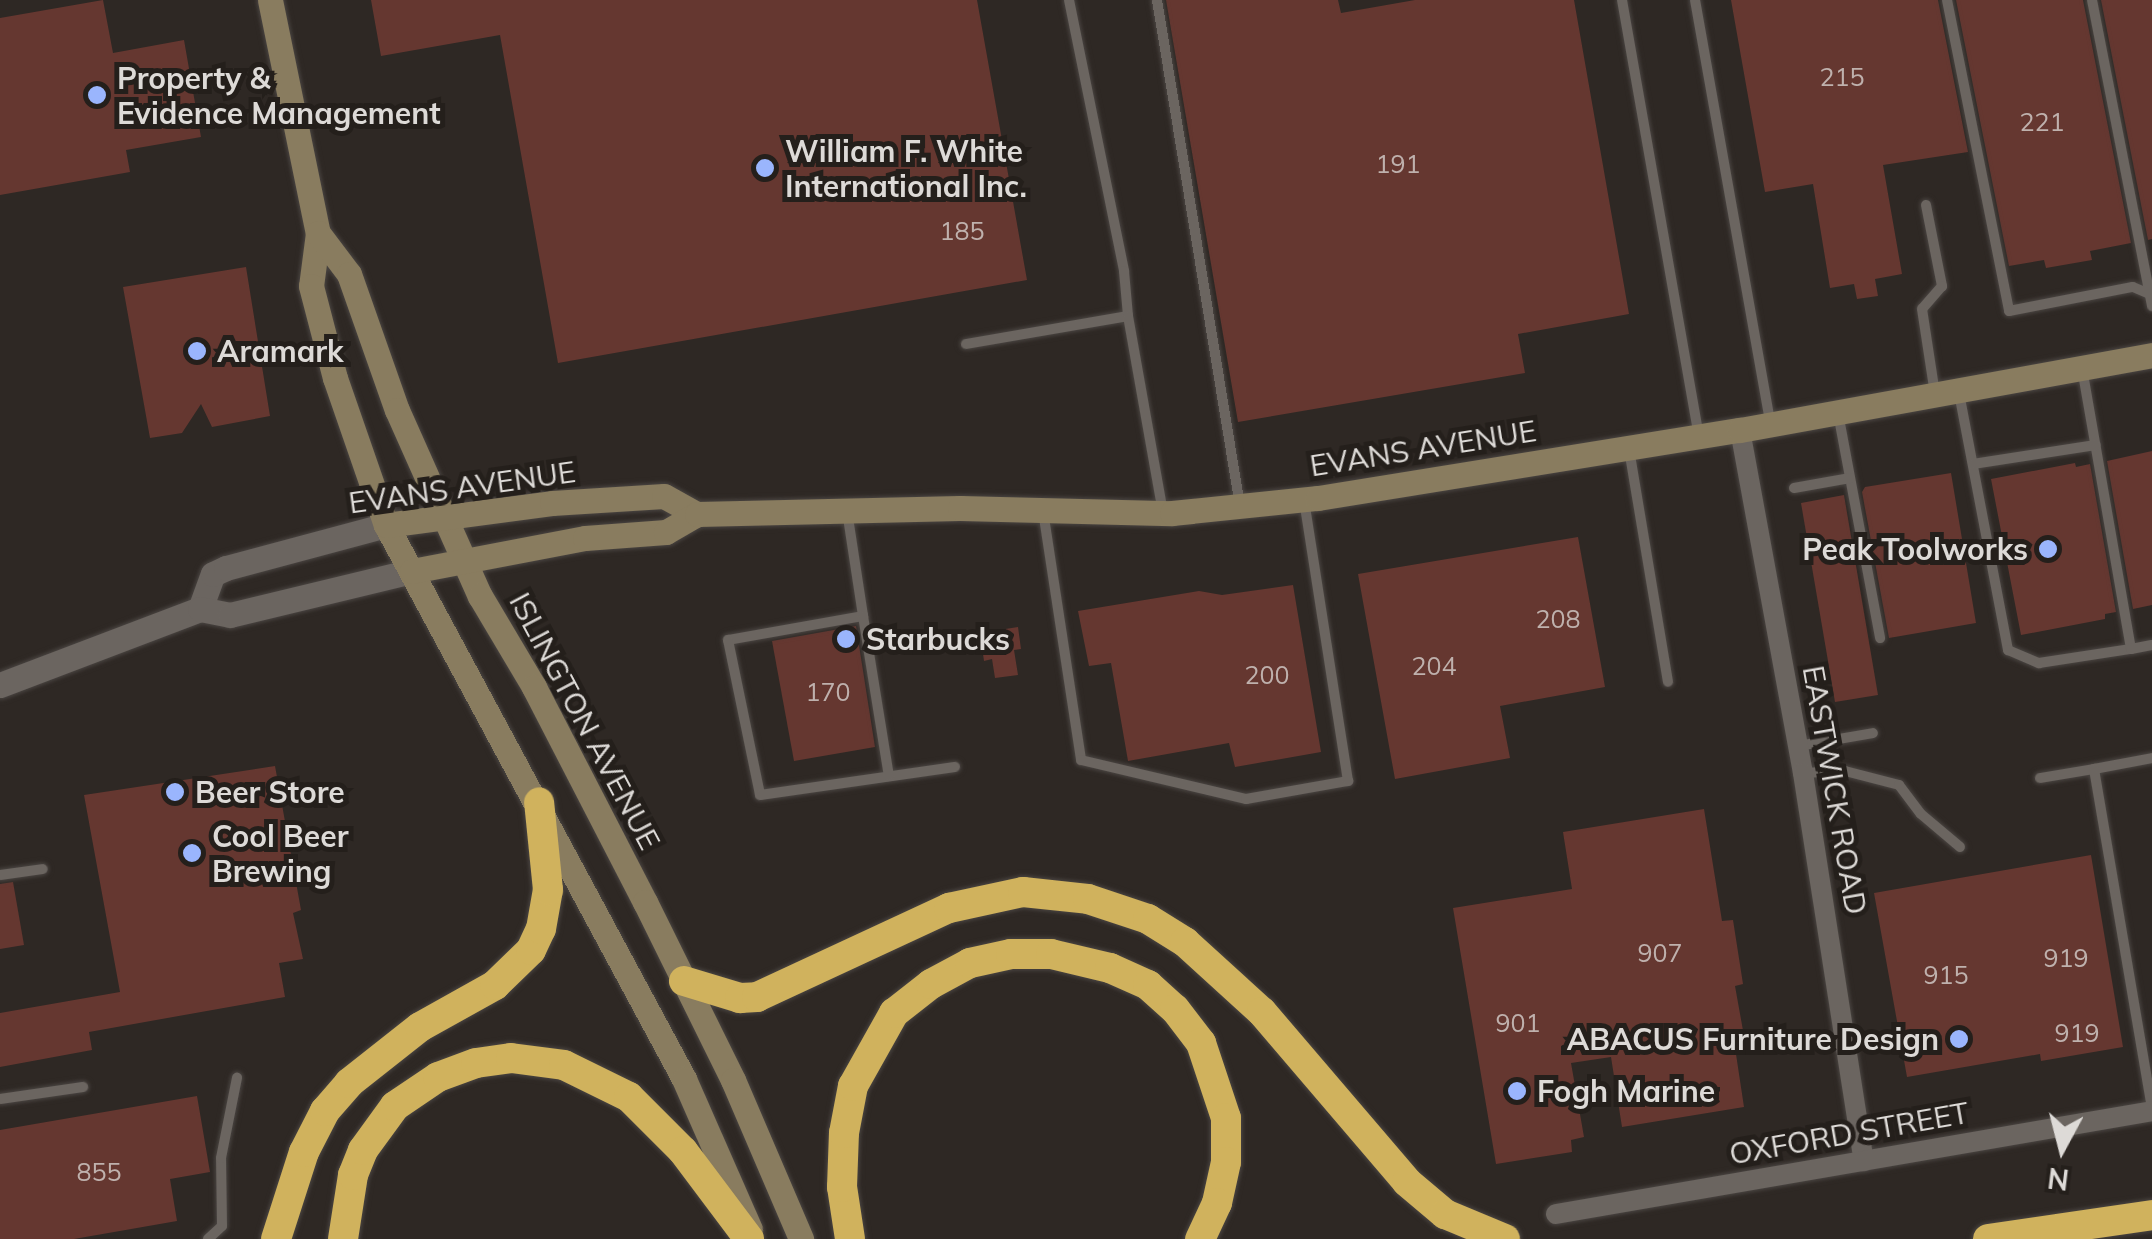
<!DOCTYPE html>
<html>
<head>
<meta charset="utf-8">
<style>
	body { margin:0 }
	#map { position:relative; width:2152px; height:1239px; overflow:hidden; background:#2e2824; font-family:Mulish,sans-serif }
	div>[style] { position:absolute }
	.building>* { inset:0; background:#653730 }
	.roads { filter:drop-shadow(0 0 2px #4a4542) drop-shadow(0 0 2px #4a4542) }
	.service>* { height:10px; margin:-5px; padding:0 5px; transform-origin:5px; border-radius:5px; background:#6b6560 }
	.minor>* { height:20px; margin:-10px; padding:0 10px; transform-origin:10px; border-radius:10px; background:#6b6560 }
	.tertiary>* { height:25px; margin:-12.5px; padding:0 12.5px; transform-origin:12.5px; border-radius:12.5px; background:#6b6560 }
	.secondary>* { height:25px; margin:-12.5px; padding:0 12.5px; transform-origin:12.5px; border-radius:12.5px; background:#897c5f }
	.motorway>* { height:30px; margin:-15px; padding:0 15px; transform-origin:15px; border-radius:15px; background:#d0b25d }
	.dots>* { width:28px; height:28px; translate:-50% -50%; box-sizing:border-box; border:5px solid #241f1b; border-radius:50% }
	span { translate:-50% -50%; white-space:nowrap; text-align:center; line-height:1.15; -webkit-text-stroke:10px #241f1b; paint-order:stroke }
	.number-label { font-size:25px; color:#bfb1ad }
	.number-label span { -webkit-text-stroke-width:0 }
	.poi-label { font-size:30px; color:#dddad7; font-weight:700 }
	.left { translate:0 -50%; text-align:left }
	.right { translate:-100% -50%; text-align:right }
	.street-label { font-size:30px; color:#dddad7 }
	.north { position:absolute; left:2012px; top:1099px; width:100px; height:100px; -webkit-text-stroke:8px #241f1b; paint-order:stroke; rotate:187deg; font-size:28px; font-weight:700; line-height:40px; text-align:center; color:#dddad7 }
	.north::after { content:''; display:block; margin:auto; width:35px; height:45px; background:#dddad7; clip-path:polygon(50% 0,100% 100%,50% 72%,0 100%) }
</style>
</head>
<body>
<div id="map">
	<div class="building">
		<div style="clip-path:polygon(103px 0,113px 53px,184px 40px,201px 137px,126px 150px,130px 172px,0 195px,0 18px)"></div>
		<div style="clip-path:polygon(371px 0,977px 0,1027px 280px,558px 363px,500px 35px,381px 56px)"></div>
		<div style="clip-path:polygon(1166px 0,1338px 0,1341px 13px,1415px 0,1574px 0,1629px 314px,1518px 334px,1525px 373px,1238px 422px)"></div>
		<div style="clip-path:polygon(1731px 0,1938px 0,1968px 152px,1883px 165px,1902px 274px,1875px 279px,1878px 296px,1857px 299px,1854px 284px,1830px 288px,1813px 184px,1765px 192px)"></div>
		<div style="clip-path:polygon(1956px 0,2083px 0,2131px 243px,2090px 251px,2092px 260px,2046px 268px,2044px 260px,2009px 266px)"></div>
		<div style="clip-path:polygon(2101px 0,2152px 0,2152px 239px,2148px 240px)"></div>
		<div style="clip-path:polygon(246px 267px,270px 416px,212px 427px,201px 404px,182px 433px,150px 438px,123px 287px)"></div>
		<div style="clip-path:polygon(2152px 451px,2152px 605px,2133px 609px,2107px 461px)"></div>
		<div style="clip-path:polygon(2075px 463px,2076px 467px,2090px 464px,2116px 612px,2105px 614px,2105px 619px,2021px 635px,1991px 479px)"></div>
		<div style="clip-path:polygon(1951px 473px,1976px 623px,1889px 638px,1862px 492px,1865px 487px)"></div>
		<div style="clip-path:polygon(1844px 495px,1878px 695px,1835px 702px,1801px 503px)"></div>
		<div style="clip-path:polygon(1578px 537px,1605px 687px,1500px 706px,1510px 758px,1395px 779px,1358px 574px)"></div>
		<div style="clip-path:polygon(1293px 585px,1321px 752px,1235px 767px,1229px 743px,1128px 761px,1111px 663px,1089px 666px,1078px 611px,1199px 591px,1222px 595px)"></div>
		<div style="clip-path:polygon(856px 626px,875px 747px,794px 761px,772px 641px)"></div>
		<div style="clip-path:polygon(1018px 627px,1021px 649px,1014px 650px,1018px 675px,995px 678px,992px 659px,984px 661px,980px 633px)"></div>
		<div style="clip-path:polygon(275px 766px,301px 910px,293px 913px,303px 959px,279px 963px,285px 997px,89px 1032px,92px 1050px,0 1067px,0 1013px,120px 992px,84px 795px)"></div>
		<div style="clip-path:polygon(1704px 809px,1722px 921px,1733px 920px,1743px 984px,1735px 986px,1744px 1036px,1734px 1041px,1744px 1107px,1622px 1127px,1611px 1057px,1571px 1063px,1584px 1137px,1571px 1140px,1572px 1152px,1496px 1164px,1453px 908px,1572px 889px,1563px 832px)"></div>
		<div style="clip-path:polygon(2091px 855px,2123px 1047px,2041px 1061px,2040px 1054px,1907px 1077px,1874px 893px)"></div>
		<div style="clip-path:polygon(13px 882px,24px 945px,0 949px,0 884px)"></div>
		<div style="clip-path:polygon(197px 1096px,210px 1172px,170px 1179px,177px 1221px,74px 1239px,0 1239px,0 1130px)"></div>
	</div>
	<div class="roads">
		<div class="service">
			<div style="left:1069px;top:0;width:277px;rotate:78.5deg"></div>
			<div style="left:1124px;top:271px;width:45px;rotate:84.9deg"></div>
			<div style="left:1157px;top:0;width:513px;rotate:80.68deg"></div>
			<div style="left:1622px;top:0;width:442px;rotate:80deg"></div>
			<div style="left:1695px;top:0;width:430px;rotate:79.9deg"></div>
			<div style="left:1947px;top:0;width:317px;rotate:78.7deg"></div>
			<div style="left:2009px;top:311px;width:126px;rotate:-11deg"></div>
			<div style="left:2133px;top:287px;width:21px;rotate:23deg"></div>
			<div style="left:2092px;top:0;width:312px;rotate:78.9deg"></div>
			<div style="left:1926px;top:205px;width:83px;rotate:78.8deg"></div>
			<div style="left:1942px;top:286px;width:30px;rotate:131deg"></div>
			<div style="left:1922px;top:309px;width:86px;rotate:81.3deg"></div>
			<div style="left:966px;top:344px;width:164px;rotate:-9.8deg"></div>
			<div style="left:1128px;top:316px;width:199px;rotate:79.9deg"></div>
			<div style="left:1959px;top:393px;width:262px;rotate:79.2deg"></div>
			<div style="left:2008px;top:650px;width:34px;rotate:23deg"></div>
			<div style="left:2039px;top:663px;width:93px;rotate:-8.7deg"></div>
			<div style="left:2131px;top:649px;width:284px;rotate:-99.9deg"></div>
			<div style="left:1838px;top:413px;width:229px;rotate:79.4deg"></div>
			<div style="left:1629px;top:449px;width:236px;rotate:80.5deg"></div>
			<div style="left:1973px;top:464px;width:124px;rotate:-8.8deg"></div>
			<div style="left:1794px;top:488px;width:57px;rotate:-10.1deg"></div>
			<div style="left:847px;top:511px;width:106px;rotate:81.3deg"></div>
			<div style="left:863px;top:616px;width:137px;rotate:169.9deg"></div>
			<div style="left:728px;top:640px;width:158px;rotate:78.3deg"></div>
			<div style="left:760px;top:795px;width:197px;rotate:-8.2deg"></div>
			<div style="left:1043px;top:511px;width:252px;rotate:81.3deg"></div>
			<div style="left:1081px;top:760px;width:170px;rotate:13.3deg"></div>
			<div style="left:1246px;top:799px;width:104px;rotate:-10deg"></div>
			<div style="left:1348px;top:781px;width:283px;rotate:-98.9deg"></div>
			<div style="left:863px;top:616px;width:162px;rotate:80.8deg"></div>
			<div style="left:2131px;top:649px;width:21px;rotate:-11deg"></div>
			<div style="left:1798px;top:746px;width:76px;rotate:-9.8deg"></div>
			<div style="left:2094px;top:769px;width:59px;rotate:-10.7deg"></div>
			<div style="left:1803px;top:773px;width:42px;rotate:-2.7deg"></div>
			<div style="left:1845px;top:771px;width:56px;rotate:14.5deg"></div>
			<div style="left:1899px;top:785px;width:36px;rotate:53deg"></div>
			<div style="left:1921px;top:814px;width:51px;rotate:40.2deg"></div>
			<div style="left:2040px;top:778px;width:55px;rotate:-9.5deg"></div>
			<div style="left:2094px;top:769px;width:343px;rotate:80.3deg"></div>
			<div style="left:0;top:875px;width:43px;rotate:-7.9deg"></div>
			<div style="left:0;top:1099px;width:84px;rotate:-8.2deg"></div>
			<div style="left:208px;top:1239px;width:19px;rotate:-43deg"></div>
			<div style="left:222px;top:1226px;width:68px;rotate:-90.8deg"></div>
			<div style="left:221px;top:1158px;width:82px;rotate:-78.7deg"></div>
		</div>
		<div class="minor">
			<div style="left:1740px;top:430px;width:349px;rotate:79.6deg"></div>
			<div style="left:1803px;top:773px;width:393px;rotate:81.1deg"></div>
			<div style="left:1556px;top:1214px;width:605px;rotate:-9.8deg"></div>
		</div>
		<div class="tertiary">
			<div style="left:200px;top:609px;width:37px;rotate:-70deg"></div>
			<div style="left:213px;top:574px;width:14px;rotate:-25deg"></div>
			<div style="left:226px;top:568px;width:166px;rotate:-15deg"></div>
			<div style="left:0;top:685px;width:214px;rotate:-20.8deg"></div>
			<div style="left:200px;top:609px;width:31px;rotate:11deg"></div>
			<div style="left:230px;top:615px;width:187px;rotate:-13.6deg"></div>
		</div>
		<div class="secondary">
			<div style="left:270px;top:0;width:238px;rotate:78.4deg"></div>
			<div style="left:318px;top:233px;width:53px;rotate:97.5deg"></div>
			<div style="left:311px;top:286px;width:95px;rotate:75.4deg"></div>
			<div style="left:335px;top:378px;width:156px;rotate:70.9deg"></div>
			<div style="left:386px;top:525px;width:629px;rotate:61.72deg"></div>
			<div style="left:684px;top:1079px;width:164px;rotate:66.3deg"></div>
			<div style="left:318px;top:233px;width:51px;rotate:52.9deg"></div>
			<div style="left:349px;top:274px;width:144px;rotate:70.6deg"></div>
			<div style="left:397px;top:410px;width:204px;rotate:66deg"></div>
			<div style="left:480px;top:596px;width:106px;rotate:59.3deg"></div>
			<div style="left:534px;top:687px;width:242px;rotate:62.7deg"></div>
			<div style="left:645px;top:902px;width:199px;rotate:63.7deg"></div>
			<div style="left:733px;top:1080px;width:173px;rotate:66.8deg"></div>
			<div style="left:386px;top:525px;width:167px;rotate:-7.5deg"></div>
			<div style="left:552px;top:503px;width:112px;rotate:-3.6deg"></div>
			<div style="left:664px;top:496px;width:38px;rotate:29deg"></div>
			<div style="left:412px;top:571px;width:176px;rotate:-10.8deg"></div>
			<div style="left:585px;top:538px;width:81px;rotate:-4.2deg"></div>
			<div style="left:666px;top:532px;width:36px;rotate:-30deg"></div>
			<div style="left:697px;top:514px;width:263px;rotate:-1.3deg"></div>
			<div style="left:960px;top:508px;width:212px;rotate:1.4deg"></div>
			<div style="left:1172px;top:513px;width:147px;rotate:-5.9deg"></div>
			<div style="left:1318px;top:498px;width:427px;rotate:-9.2deg"></div>
			<div style="left:1740px;top:430px;width:419px;rotate:-10.3deg"></div>
		</div>
		<div class="motorway">
			<div style="left:684px;top:981px;width:59px;rotate:16.9deg"></div>
			<div style="left:740px;top:998px;width:17px;rotate:-3deg"></div>
			<div style="left:757px;top:997px;width:212px;rotate:-24.9deg"></div>
			<div style="left:949px;top:908px;width:76px;rotate:-12.2deg"></div>
			<div style="left:1023px;top:892px;width:65px;rotate:6.1deg"></div>
			<div style="left:1088px;top:899px;width:63px;rotate:18.4deg"></div>
			<div style="left:1148px;top:919px;width:44px;rotate:31.9deg"></div>
			<div style="left:1185px;top:942px;width:104px;rotate:42.3deg"></div>
			<div style="left:1262px;top:1012px;width:223px;rotate:49.5deg"></div>
			<div style="left:1407px;top:1182px;width:50px;rotate:40.1deg"></div>
			<div style="left:1445px;top:1214px;width:65px;rotate:22.6deg"></div>
			<div style="left:276px;top:1239px;width:91px;rotate:-72.2deg"></div>
			<div style="left:304px;top:1152px;width:46px;rotate:-62.9deg"></div>
			<div style="left:325px;top:1111px;width:37px;rotate:-49deg"></div>
			<div style="left:349px;top:1083px;width:90px;rotate:-38.3deg"></div>
			<div style="left:420px;top:1027px;width:86px;rotate:-29.2deg"></div>
			<div style="left:495px;top:985px;width:50px;rotate:-44.2deg"></div>
			<div style="left:531px;top:950px;width:23px;rotate:-65deg"></div>
			<div style="left:541px;top:929px;width:40px;rotate:-80deg"></div>
			<div style="left:548px;top:890px;width:88px;rotate:-95.8deg"></div>
			<div style="left:343px;top:1239px;width:65px;rotate:-81.1deg"></div>
			<div style="left:353px;top:1175px;width:27px;rotate:-68deg"></div>
			<div style="left:363px;top:1150px;width:54px;rotate:-54deg"></div>
			<div style="left:395px;top:1106px;width:52px;rotate:-34deg"></div>
			<div style="left:438px;top:1077px;width:40px;rotate:-20.2deg"></div>
			<div style="left:476px;top:1063px;width:35px;rotate:-8deg"></div>
			<div style="left:511px;top:1058px;width:53px;rotate:7.5deg"></div>
			<div style="left:564px;top:1065px;width:72px;rotate:26.2deg"></div>
			<div style="left:629px;top:1097px;width:76px;rotate:45deg"></div>
			<div style="left:683px;top:1151px;width:110px;rotate:53.1deg"></div>
			<div style="left:850px;top:1239px;width:53px;rotate:-98.7deg"></div>
			<div style="left:842px;top:1187px;width:54px;rotate:-87.9deg"></div>
			<div style="left:844px;top:1133px;width:48px;rotate:-79.2deg"></div>
			<div style="left:853px;top:1086px;width:84px;rotate:-60.7deg"></div>
			<div style="left:894px;top:1013px;width:47px;rotate:-38.1deg"></div>
			<div style="left:931px;top:984px;width:44px;rotate:-28.3deg"></div>
			<div style="left:970px;top:963px;width:42px;rotate:-12.4deg"></div>
			<div style="left:1011px;top:954px;width:40px"></div>
			<div style="left:1051px;top:954px;width:61px;rotate:13.3deg"></div>
			<div style="left:1110px;top:968px;width:42px;rotate:24.1deg"></div>
			<div style="left:1148px;top:985px;width:36px;rotate:42deg"></div>
			<div style="left:1175px;top:1009px;width:43px;rotate:52.6deg"></div>
			<div style="left:1201px;top:1043px;width:79px;rotate:71.6deg"></div>
			<div style="left:1226px;top:1118px;width:44px;rotate:90deg"></div>
			<div style="left:1226px;top:1162px;width:42px;rotate:102.4deg"></div>
			<div style="left:1217px;top:1203px;width:40px;rotate:115deg"></div>
			<div style="left:1988px;top:1239px;width:166px;rotate:-8.3deg"></div>
		</div>
	</div>
	<div class="dots">
		<div style="left:97px;top:95px;background:#9ab5fd"></div>
		<div style="left:765px;top:168px;background:#9ab5fd"></div>
		<div style="left:197px;top:351px;background:#9ab5fd"></div>
		<div style="left:2048px;top:549px;background:#9ab5fd"></div>
		<div style="left:846px;top:639px;background:#9ab5fd"></div>
		<div style="left:175px;top:792px;background:#9ab5fd"></div>
		<div style="left:192px;top:853px;background:#9ab5fd"></div>
		<div style="left:1959px;top:1039px;background:#9ab5fd"></div>
		<div style="left:1517px;top:1091px;background:#9ab5fd"></div>
	</div>
	<div class="number-label">
		<span style="left:1842px;top:77px">215</span>
		<span style="left:2042px;top:122px">221</span>
		<span style="left:1398px;top:164px">191</span>
		<span style="left:962px;top:231px">185</span>
		<span style="left:1558px;top:619px">208</span>
		<span style="left:1434px;top:666px">204</span>
		<span style="left:1267px;top:675px">200</span>
		<span style="left:828px;top:692px">170</span>
		<span style="left:1660px;top:953px">907</span>
		<span style="left:2066px;top:958px">919</span>
		<span style="left:1946px;top:975px">915</span>
		<span style="left:1518px;top:1023px">901</span>
		<span style="left:2077px;top:1033px">919</span>
		<span style="left:99px;top:1172px">855</span>
	</div>
	<div class="poi-label">
		<span class="left" style="left:117px;top:95px">Property &amp;<br>Evidence Management</span>
		<span class="left" style="left:785px;top:168px">William F. White<br>International Inc.</span>
		<span class="left" style="left:217px;top:351px">Aramark</span>
		<span class="right" style="left:2028px;top:549px">Peak Toolworks</span>
		<span class="left" style="left:866px;top:639px">Starbucks</span>
		<span class="left" style="left:195px;top:792px">Beer Store</span>
		<span class="left" style="left:212px;top:853px">Cool Beer<br>Brewing</span>
		<span class="right" style="left:1939px;top:1039px">ABACUS Furniture Design</span>
		<span class="left" style="left:1537px;top:1091px">Fogh Marine</span>
	</div>
	<div class="street-label">
		<span style="left:1423px;top:448px;rotate:-9deg">EVANS AVENUE</span>
		<span style="left:462px;top:487px;rotate:-8deg">EVANS AVENUE</span>
		<span style="left:585px;top:721px;rotate:62deg">ISLINGTON AVENUE</span>
		<span style="left:1835px;top:790px;rotate:80deg">EASTWICK ROAD</span>
		<span style="left:1849px;top:1133px;rotate:-10deg">OXFORD STREET</span>
	</div>
	<div class="north">N</div>
</div>
</body>
</html>
